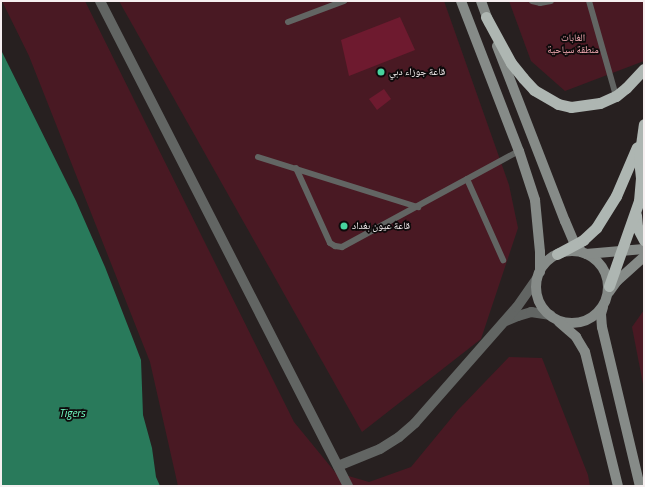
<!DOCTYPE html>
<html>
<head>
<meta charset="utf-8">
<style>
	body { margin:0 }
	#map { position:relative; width:645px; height:487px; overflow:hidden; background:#272020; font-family:"Titillium Web","Noto Naskh Arabic",sans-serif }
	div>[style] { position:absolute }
	.green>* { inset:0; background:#491923 }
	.water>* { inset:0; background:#297a5b }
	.building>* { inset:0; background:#6e1a2f }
	.service>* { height:6px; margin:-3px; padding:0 3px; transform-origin:3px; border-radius:3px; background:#626563 }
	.minor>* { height:10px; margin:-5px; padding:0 5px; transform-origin:5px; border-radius:5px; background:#626563 }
	.secondary>* { height:10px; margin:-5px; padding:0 5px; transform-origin:5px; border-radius:5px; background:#868b88 }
	.secondary>.ring { margin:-5px; padding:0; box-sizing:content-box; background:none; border:10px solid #868b88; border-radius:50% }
	.trunk>* { height:11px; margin:-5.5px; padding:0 5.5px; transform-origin:5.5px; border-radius:5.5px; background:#aeb6b2 }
	.dots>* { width:11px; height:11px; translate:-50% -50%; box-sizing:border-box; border:2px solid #0e0a0b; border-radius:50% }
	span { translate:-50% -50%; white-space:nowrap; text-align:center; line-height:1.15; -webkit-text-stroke:3.5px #0e0a0b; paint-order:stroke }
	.park-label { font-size:10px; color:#f8aeb7 }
	.poi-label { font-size:10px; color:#f5eff0 }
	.left { translate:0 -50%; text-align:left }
	.water-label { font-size:11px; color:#72fec5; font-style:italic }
	.frame { position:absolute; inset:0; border:2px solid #f5eff0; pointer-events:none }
</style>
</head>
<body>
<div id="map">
	<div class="green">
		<div style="clip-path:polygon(2px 1px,85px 1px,294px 422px,335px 472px,369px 482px,411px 467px,458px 410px,509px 357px,542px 358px,588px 475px,590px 486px,178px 486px,150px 362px,29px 56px)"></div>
		<div style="clip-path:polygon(119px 1px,444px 1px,509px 185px,518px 228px,481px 339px,362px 432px)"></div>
		<div style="clip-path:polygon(509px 1px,644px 1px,644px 61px,565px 91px,531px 61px)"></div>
		<div style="clip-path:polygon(644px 310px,644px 389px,632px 327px)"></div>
	</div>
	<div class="water">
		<div style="clip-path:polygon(1px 50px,76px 201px,105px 267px,133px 339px,141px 360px,143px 415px,152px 448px,156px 477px,160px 486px,1px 486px)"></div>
	</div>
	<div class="building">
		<div style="clip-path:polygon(400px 17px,415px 50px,349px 76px,341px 40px)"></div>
		<div style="clip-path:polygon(384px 89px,391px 99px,377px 110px,369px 99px)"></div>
	</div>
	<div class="service">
		<div style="left:532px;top:1px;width:8px;rotate:14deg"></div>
		<div style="left:540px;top:3px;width:11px;rotate:-10deg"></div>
		<div style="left:589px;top:1px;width:99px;rotate:74.1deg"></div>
		<div style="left:288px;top:22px;width:60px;rotate:-20.6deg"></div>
		<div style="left:258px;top:157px;width:168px;rotate:17.4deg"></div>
		<div style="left:296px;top:168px;width:82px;rotate:65.6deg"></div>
		<div style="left:330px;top:243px;width:6px;rotate:31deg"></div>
		<div style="left:335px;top:246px;width:7px;rotate:8deg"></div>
		<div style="left:342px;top:247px;width:201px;rotate:-28.5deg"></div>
		<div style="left:467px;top:179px;width:89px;rotate:66deg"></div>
	</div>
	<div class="minor">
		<div style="left:100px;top:1px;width:545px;rotate:62.92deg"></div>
		<div style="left:506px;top:321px;width:13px;rotate:-23deg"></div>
		<div style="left:518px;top:316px;width:14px;rotate:-17deg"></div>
		<div style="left:531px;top:312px;width:20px;rotate:9deg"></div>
		<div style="left:338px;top:466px;width:45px;rotate:-22deg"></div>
		<div style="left:380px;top:449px;width:22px;rotate:-32deg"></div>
		<div style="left:399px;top:437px;width:21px;rotate:-41deg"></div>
		<div style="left:415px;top:423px;width:154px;rotate:-48.7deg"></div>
		<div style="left:517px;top:307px;width:35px;rotate:-55deg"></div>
	</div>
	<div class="secondary">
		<div style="left:461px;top:1px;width:161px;rotate:68.9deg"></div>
		<div style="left:519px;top:151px;width:52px;rotate:71.9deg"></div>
		<div style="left:535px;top:200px;width:52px;rotate:84.5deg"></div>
		<div style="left:540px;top:252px;width:20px;rotate:90deg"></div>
		<div style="left:481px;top:1px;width:23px;rotate:70deg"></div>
		<div style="left:497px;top:46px;width:188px;rotate:68.8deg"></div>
		<div style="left:565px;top:221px;width:25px;rotate:67deg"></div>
		<div style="left:575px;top:244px;width:11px;rotate:49deg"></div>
		<div class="ring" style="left:536px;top:251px;width:62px;height:62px"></div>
		<div style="left:586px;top:254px;width:58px;rotate:-4.9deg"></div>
		<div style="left:609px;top:292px;width:14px;rotate:-54deg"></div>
		<div style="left:617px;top:281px;width:36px;rotate:-42deg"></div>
		<div style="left:603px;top:307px;width:7px;rotate:106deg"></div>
		<div style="left:601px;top:314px;width:13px;rotate:86deg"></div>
		<div style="left:602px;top:327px;width:163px;rotate:76.6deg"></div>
		<div style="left:559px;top:322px;width:23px;rotate:41deg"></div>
		<div style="left:576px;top:337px;width:17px;rotate:59deg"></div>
		<div style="left:585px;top:352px;width:138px;rotate:76.2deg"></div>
	</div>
	<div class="trunk">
		<div style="left:486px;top:17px;width:52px;rotate:61.5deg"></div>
		<div style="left:511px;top:63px;width:19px;rotate:51deg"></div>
		<div style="left:523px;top:78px;width:16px;rotate:47deg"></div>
		<div style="left:534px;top:90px;width:28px;rotate:30deg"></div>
		<div style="left:558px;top:104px;width:13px;rotate:13deg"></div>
		<div style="left:571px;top:107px;width:29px;rotate:-8deg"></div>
		<div style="left:600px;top:103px;width:17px;rotate:-24deg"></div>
		<div style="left:616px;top:96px;width:13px;rotate:-39deg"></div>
		<div style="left:626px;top:88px;width:26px;rotate:-47deg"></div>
		<div style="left:636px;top:215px;width:12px;rotate:85deg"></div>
		<div style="left:637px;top:227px;width:15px;rotate:62deg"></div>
		<div style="left:557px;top:254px;width:30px;rotate:-28deg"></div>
		<div style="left:583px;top:240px;width:18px;rotate:-43deg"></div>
		<div style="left:596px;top:228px;width:38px;rotate:-58deg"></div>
		<div style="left:616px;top:196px;width:53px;rotate:-66.8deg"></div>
		<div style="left:609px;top:286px;width:90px;rotate:-70.6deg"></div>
		<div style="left:639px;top:201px;width:23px;rotate:-85deg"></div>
		<div style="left:641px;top:178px;width:19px;rotate:-96deg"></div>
		<div style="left:639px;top:159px;width:35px;rotate:-82deg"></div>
	</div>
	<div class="dots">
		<div style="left:381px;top:72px;background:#47d49e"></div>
		<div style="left:344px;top:226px;background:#47d49e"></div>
	</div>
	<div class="park-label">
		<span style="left:573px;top:43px">الغابات<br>منطقة سياحية</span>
	</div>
	<div class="poi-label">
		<span class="left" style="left:389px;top:72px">قاعة جوزاء دبي</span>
		<span class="left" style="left:352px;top:226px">قاعة عيون بغداد</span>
	</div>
	<div class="water-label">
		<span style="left:72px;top:413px">Tigers</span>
	</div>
	<div class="frame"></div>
</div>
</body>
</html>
